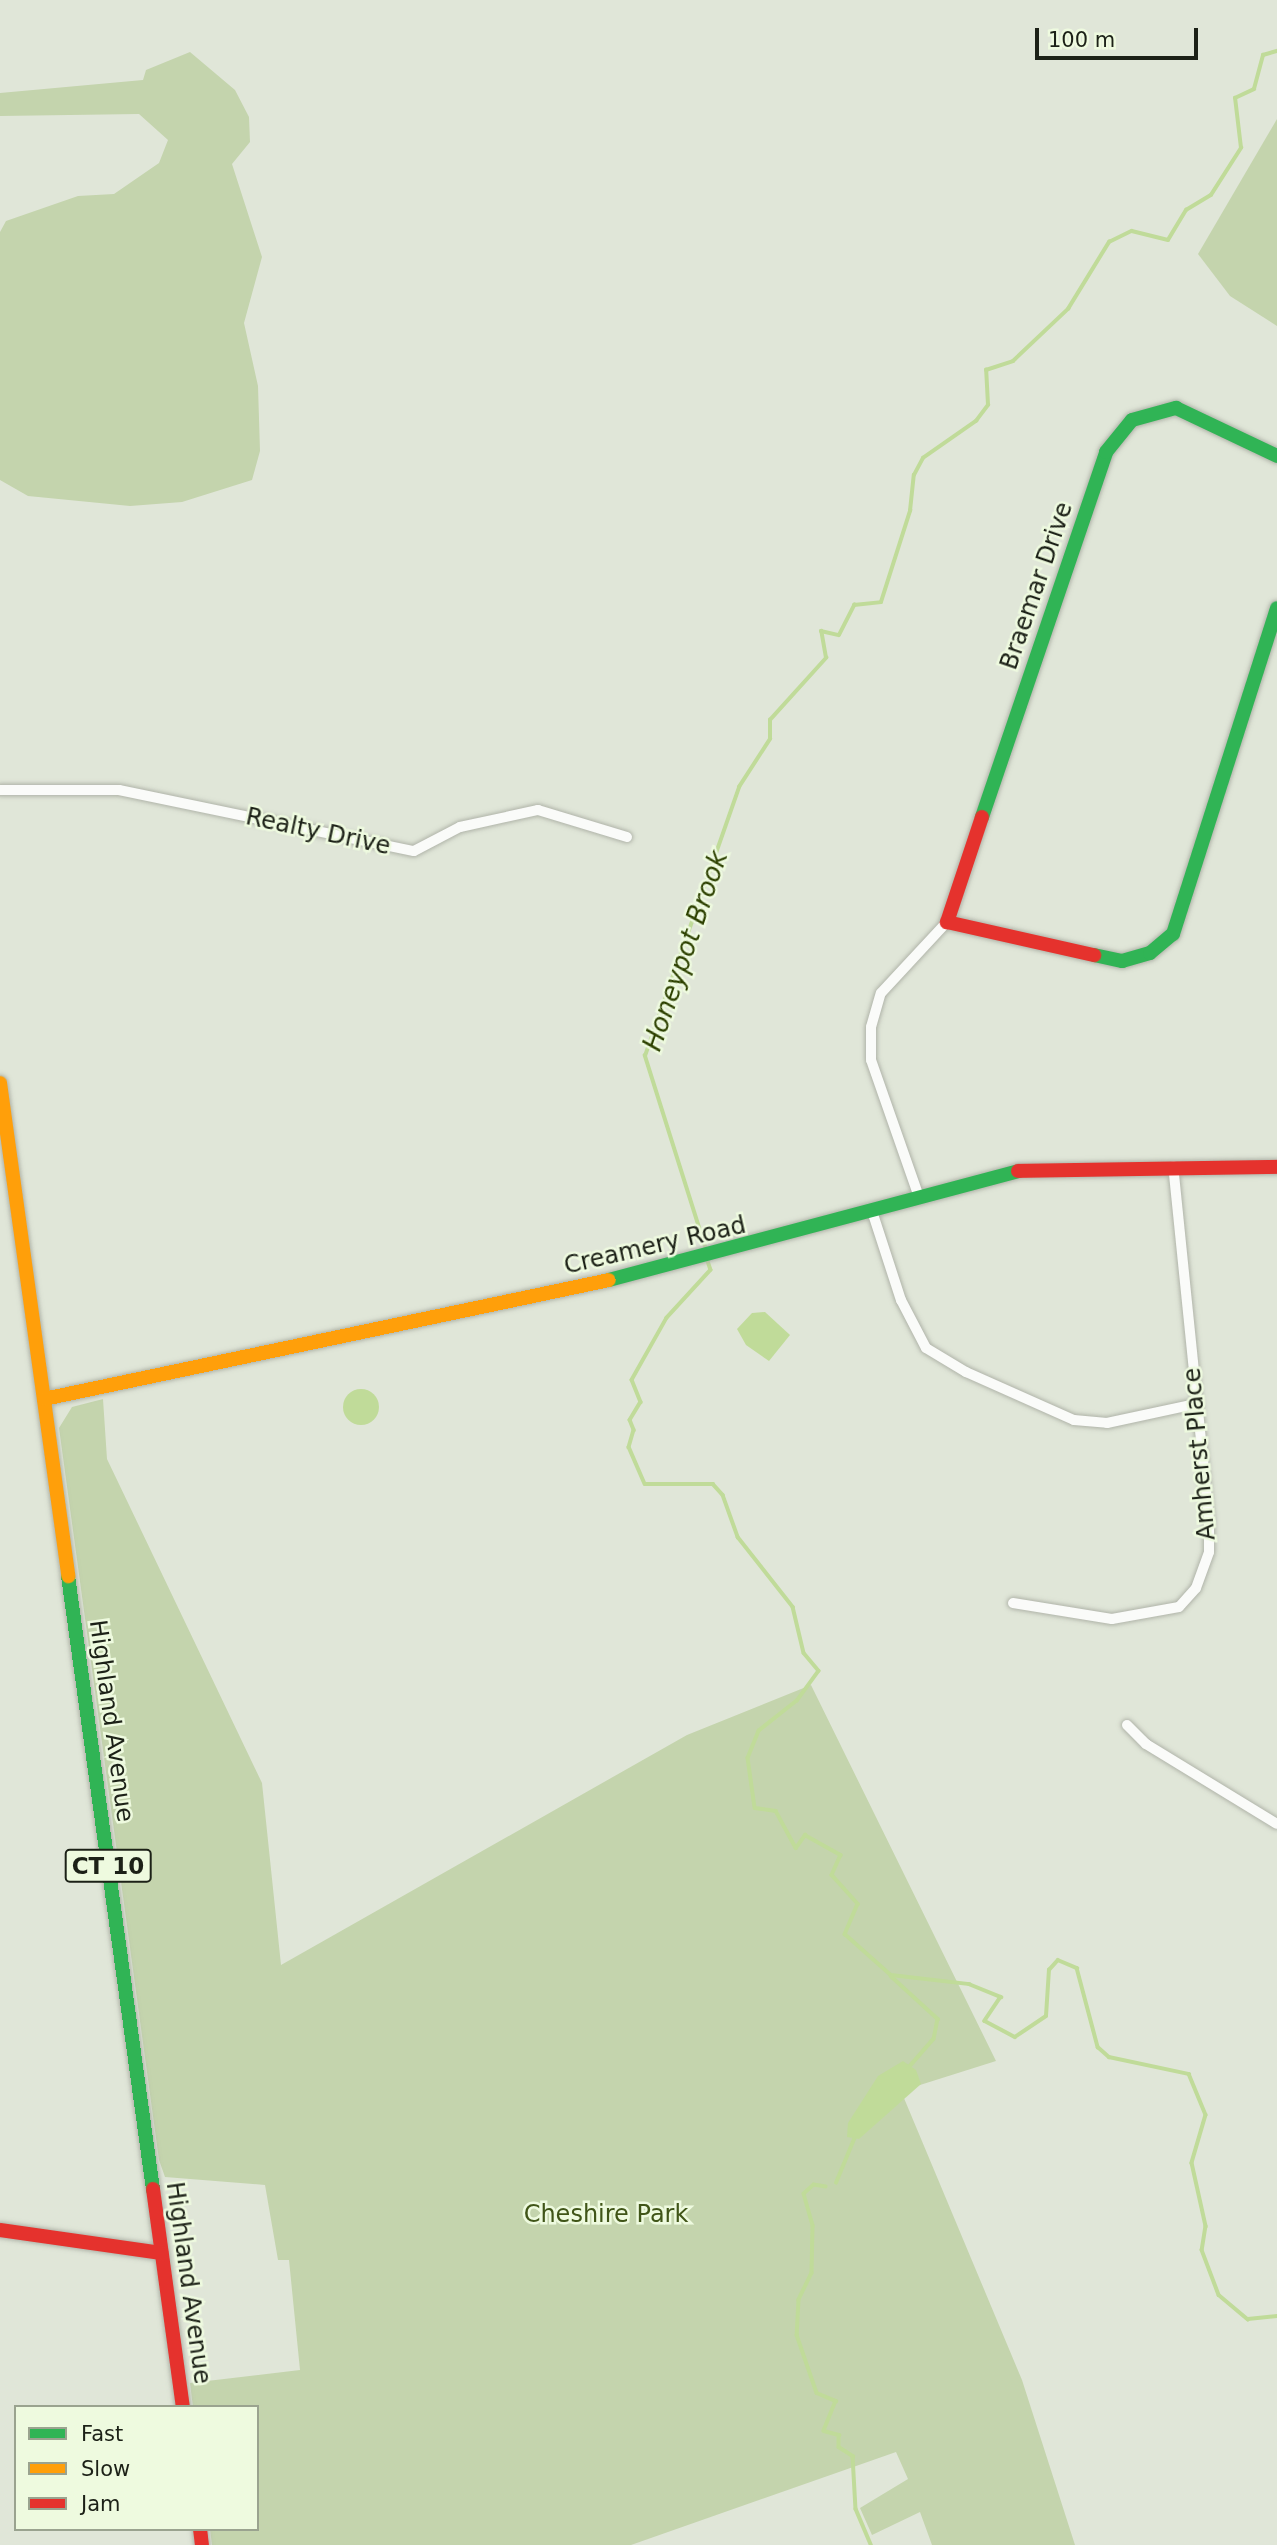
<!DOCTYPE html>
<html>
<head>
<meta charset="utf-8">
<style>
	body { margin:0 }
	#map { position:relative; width:1277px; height:2545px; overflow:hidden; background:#e0e6d8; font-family:"DejaVu Sans",sans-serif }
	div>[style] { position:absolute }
	.green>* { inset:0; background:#c4d4ad }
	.water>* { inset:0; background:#c0db99 }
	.round { border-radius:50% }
	.stream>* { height:3.5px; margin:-1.75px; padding:0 1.75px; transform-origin:1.75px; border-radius:1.75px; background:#c0db99 }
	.roads { filter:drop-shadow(0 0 2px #b0b4a9) drop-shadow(0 0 2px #b0b4a9) }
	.street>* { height:10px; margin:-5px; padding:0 5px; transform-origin:5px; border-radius:5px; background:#fafbf9 }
	.fast>* { height:14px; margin:-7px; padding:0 7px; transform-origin:7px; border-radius:7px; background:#30b455 }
	.slow>* { height:14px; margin:-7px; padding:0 7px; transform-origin:7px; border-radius:7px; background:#ff9f0a }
	.jam>* { height:14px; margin:-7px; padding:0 7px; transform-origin:7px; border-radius:7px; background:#e5322d }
	span { translate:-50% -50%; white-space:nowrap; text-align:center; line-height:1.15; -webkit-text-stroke:5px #eefadf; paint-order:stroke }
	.shield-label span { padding:2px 5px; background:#eefadf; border:2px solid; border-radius:5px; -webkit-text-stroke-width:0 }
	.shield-label { font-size:23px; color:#1c2117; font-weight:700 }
	.street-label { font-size:24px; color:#1c2117 }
	.park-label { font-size:24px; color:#405518 }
	.water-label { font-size:26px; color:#2d4100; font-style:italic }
	.legend { position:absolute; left:14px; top:2405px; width:245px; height:126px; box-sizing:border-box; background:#eefadf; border:2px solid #9aa38f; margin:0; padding:9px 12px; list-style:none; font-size:21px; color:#1c2117 }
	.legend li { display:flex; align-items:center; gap:14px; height:35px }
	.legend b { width:35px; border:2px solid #9aa38f }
	.scale { position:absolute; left:1035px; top:28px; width:163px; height:32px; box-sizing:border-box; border:4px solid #1c2117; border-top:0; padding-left:9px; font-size:21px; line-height:24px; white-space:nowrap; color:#1c2117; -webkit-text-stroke:5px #eefadf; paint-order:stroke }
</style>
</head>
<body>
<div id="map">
	<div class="green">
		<div style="clip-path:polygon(190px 52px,235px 90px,249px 117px,250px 142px,232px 164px,262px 257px,244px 323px,258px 386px,260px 451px,252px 480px,182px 502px,130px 506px,28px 496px,0 480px,0 232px,6px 221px,78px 196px,114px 194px,159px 163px,168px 140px,139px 114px,0 116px,0 93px,143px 80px,146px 70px)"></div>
		<div style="clip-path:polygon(1277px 119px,1277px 326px,1230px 296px,1198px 254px)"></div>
		<div style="clip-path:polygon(103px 1399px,107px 1459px,262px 1783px,281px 1965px,687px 1735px,811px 1685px,996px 2061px,901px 2091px,1022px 2380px,1075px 2545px,932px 2545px,920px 2512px,872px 2535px,860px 2508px,908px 2479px,896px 2452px,631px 2545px,212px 2545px,210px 2529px,257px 2529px,257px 2407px,193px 2407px,190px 2383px,300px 2370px,289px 2260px,278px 2260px,265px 2185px,165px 2177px,159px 2160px,59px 1428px,72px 1407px)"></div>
	</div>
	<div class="water">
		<div style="clip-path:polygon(765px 1312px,790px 1335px,769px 1361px,746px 1345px,737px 1329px,752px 1313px)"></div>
		<div class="round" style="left:343px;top:1389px;width:36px;height:36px"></div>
		<div style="clip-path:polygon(903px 2061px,916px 2070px,921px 2084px,859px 2139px,847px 2137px,848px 2123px,878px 2076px)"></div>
	</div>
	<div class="stream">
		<div style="left:707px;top:1253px;width:207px;rotate:-107.5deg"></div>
		<div style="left:645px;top:1056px;width:285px;rotate:-70.7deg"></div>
		<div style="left:739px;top:787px;width:57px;rotate:-57.1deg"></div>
		<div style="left:770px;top:739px;width:19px;rotate:-90deg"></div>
		<div style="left:770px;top:720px;width:84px;rotate:-47.9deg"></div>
		<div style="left:826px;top:658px;width:27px;rotate:-100deg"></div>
		<div style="left:821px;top:631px;width:18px;rotate:13deg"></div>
		<div style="left:839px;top:635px;width:34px;rotate:-63deg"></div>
		<div style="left:854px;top:605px;width:27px;rotate:-6deg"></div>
		<div style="left:881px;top:602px;width:96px;rotate:-72.3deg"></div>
		<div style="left:910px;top:511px;width:36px;rotate:-84deg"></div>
		<div style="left:914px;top:475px;width:19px;rotate:-62deg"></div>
		<div style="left:923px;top:458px;width:65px;rotate:-34.9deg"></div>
		<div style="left:976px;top:421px;width:20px;rotate:-53deg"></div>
		<div style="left:988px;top:405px;width:35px;rotate:-93deg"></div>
		<div style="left:986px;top:370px;width:28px;rotate:-18deg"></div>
		<div style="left:1013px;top:361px;width:76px;rotate:-43.4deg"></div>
		<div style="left:1068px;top:309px;width:79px;rotate:-58.5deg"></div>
		<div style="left:1109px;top:242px;width:25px;rotate:-26deg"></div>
		<div style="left:1132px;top:231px;width:37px;rotate:14deg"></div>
		<div style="left:1168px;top:240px;width:35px;rotate:-59deg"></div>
		<div style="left:1186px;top:210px;width:29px;rotate:-31deg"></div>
		<div style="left:1211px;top:195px;width:56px;rotate:-57.4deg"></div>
		<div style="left:1241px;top:148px;width:50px;rotate:-96.8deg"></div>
		<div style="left:1235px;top:98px;width:21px;rotate:-25deg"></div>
		<div style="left:1254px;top:89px;width:35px;rotate:-75deg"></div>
		<div style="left:1263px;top:55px;width:15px;rotate:-16deg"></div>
		<div style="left:708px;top:1261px;width:9px;rotate:72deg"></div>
		<div style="left:711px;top:1270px;width:65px;rotate:132.5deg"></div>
		<div style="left:667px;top:1318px;width:71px;rotate:119.4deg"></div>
		<div style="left:632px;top:1380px;width:24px;rotate:68deg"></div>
		<div style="left:641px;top:1402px;width:21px;rotate:121deg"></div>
		<div style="left:630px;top:1420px;width:11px;rotate:68deg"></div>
		<div style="left:634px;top:1430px;width:18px;rotate:106deg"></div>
		<div style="left:629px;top:1447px;width:40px;rotate:66.6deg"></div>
		<div style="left:645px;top:1484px;width:68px"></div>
		<div style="left:713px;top:1484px;width:15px;rotate:48deg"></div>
		<div style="left:723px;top:1495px;width:45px;rotate:70.3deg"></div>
		<div style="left:738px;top:1537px;width:89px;rotate:51.8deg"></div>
		<div style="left:793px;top:1607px;width:47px;rotate:76.6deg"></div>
		<div style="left:804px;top:1653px;width:23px;rotate:50deg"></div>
		<div style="left:819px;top:1671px;width:37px;rotate:126deg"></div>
		<div style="left:797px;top:1701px;width:48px;rotate:141.7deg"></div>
		<div style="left:759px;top:1731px;width:29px;rotate:112deg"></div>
		<div style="left:748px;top:1758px;width:50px;rotate:82deg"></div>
		<div style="left:755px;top:1808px;width:21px;rotate:8deg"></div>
		<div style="left:776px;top:1811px;width:42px;rotate:61.6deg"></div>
		<div style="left:796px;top:1848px;width:16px;rotate:-55deg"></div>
		<div style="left:805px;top:1835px;width:41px;rotate:29.1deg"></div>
		<div style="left:841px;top:1855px;width:22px;rotate:114deg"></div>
		<div style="left:832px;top:1875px;width:39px;rotate:48deg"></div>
		<div style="left:858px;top:1904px;width:33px;rotate:113deg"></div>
		<div style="left:845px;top:1934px;width:62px;rotate:41.7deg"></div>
		<div style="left:891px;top:1975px;width:79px;rotate:6.6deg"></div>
		<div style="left:969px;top:1984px;width:35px;rotate:22deg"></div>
		<div style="left:1001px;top:1997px;width:29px;rotate:124deg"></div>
		<div style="left:985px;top:2021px;width:34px;rotate:28deg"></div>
		<div style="left:1015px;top:2037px;width:37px;rotate:-34deg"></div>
		<div style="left:1046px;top:2016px;width:46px;rotate:-86.3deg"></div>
		<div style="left:1049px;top:1970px;width:13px;rotate:-48deg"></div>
		<div style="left:1058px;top:1960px;width:21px;rotate:23deg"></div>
		<div style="left:1077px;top:1968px;width:82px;rotate:75.1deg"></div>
		<div style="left:1098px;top:2047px;width:15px;rotate:42deg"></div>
		<div style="left:1109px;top:2057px;width:82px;rotate:12deg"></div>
		<div style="left:1189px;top:2074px;width:44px;rotate:67.5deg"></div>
		<div style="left:1206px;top:2115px;width:50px;rotate:106.3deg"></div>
		<div style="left:1192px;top:2163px;width:65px;rotate:77.5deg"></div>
		<div style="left:1206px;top:2226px;width:24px;rotate:99deg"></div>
		<div style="left:1202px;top:2250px;width:48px;rotate:69.3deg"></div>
		<div style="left:1219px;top:2295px;width:38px;rotate:40deg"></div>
		<div style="left:1248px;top:2319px;width:29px;rotate:-6deg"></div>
		<div style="left:891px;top:1976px;width:64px;rotate:42.5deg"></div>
		<div style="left:938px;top:2019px;width:20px;rotate:101deg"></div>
		<div style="left:934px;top:2039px;width:38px;rotate:131deg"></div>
		<div style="left:836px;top:2183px;width:50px;rotate:-67.6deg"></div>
		<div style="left:826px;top:2187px;width:12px;rotate:-171deg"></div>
		<div style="left:814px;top:2185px;width:13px;rotate:138deg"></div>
		<div style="left:804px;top:2194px;width:33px;rotate:74deg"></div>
		<div style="left:813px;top:2226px;width:47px;rotate:91.2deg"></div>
		<div style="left:812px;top:2273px;width:30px;rotate:116deg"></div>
		<div style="left:799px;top:2300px;width:35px;rotate:93deg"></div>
		<div style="left:797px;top:2335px;width:61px;rotate:71deg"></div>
		<div style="left:817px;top:2393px;width:21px;rotate:23deg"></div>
		<div style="left:836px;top:2401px;width:32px;rotate:112deg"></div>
		<div style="left:824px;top:2431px;width:16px;rotate:15deg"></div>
		<div style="left:839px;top:2435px;width:12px;rotate:90deg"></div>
		<div style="left:839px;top:2447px;width:17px;rotate:33deg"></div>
		<div style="left:853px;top:2456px;width:53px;rotate:86.8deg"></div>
		<div style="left:856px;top:2509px;width:39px;rotate:67deg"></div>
	</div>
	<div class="roads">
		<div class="street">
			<div style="left:0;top:790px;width:119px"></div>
			<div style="left:119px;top:790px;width:301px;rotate:11.7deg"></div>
			<div style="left:414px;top:851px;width:52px;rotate:-27.6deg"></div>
			<div style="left:460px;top:827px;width:80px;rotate:-12.3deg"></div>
			<div style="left:538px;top:810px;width:93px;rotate:16.9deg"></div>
			<div style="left:919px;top:1197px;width:145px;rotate:-109.3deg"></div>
			<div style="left:871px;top:1060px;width:33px;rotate:-90deg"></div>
			<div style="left:871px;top:1027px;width:35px;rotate:-74deg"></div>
			<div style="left:881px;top:993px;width:97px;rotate:-47.1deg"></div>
			<div style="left:872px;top:1211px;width:94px;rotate:72deg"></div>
			<div style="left:901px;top:1300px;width:54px;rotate:62.5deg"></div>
			<div style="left:926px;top:1348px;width:47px;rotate:31deg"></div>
			<div style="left:966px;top:1372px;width:118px;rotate:24deg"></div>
			<div style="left:1074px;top:1420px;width:33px;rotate:5deg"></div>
			<div style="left:1107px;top:1423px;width:91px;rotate:-12.1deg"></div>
			<div style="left:1013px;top:1603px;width:100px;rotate:9.2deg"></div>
			<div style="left:1112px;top:1619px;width:68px;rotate:-10.2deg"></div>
			<div style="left:1179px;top:1607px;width:25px;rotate:-48deg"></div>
			<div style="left:1196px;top:1588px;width:38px;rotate:-70deg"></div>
			<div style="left:1209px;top:1552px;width:33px;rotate:-90deg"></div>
			<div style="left:1209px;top:1519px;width:354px;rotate:-95.8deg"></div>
			<div style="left:1127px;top:1725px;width:27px;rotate:45deg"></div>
			<div style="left:1146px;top:1744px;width:153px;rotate:31.4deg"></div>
		</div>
		<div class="fast">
			<div style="left:982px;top:817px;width:385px;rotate:-71.2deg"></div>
			<div style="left:1106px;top:452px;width:41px;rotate:-50.9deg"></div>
			<div style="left:1132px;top:420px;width:46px;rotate:-15.3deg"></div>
			<div style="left:1176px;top:408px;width:112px;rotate:25.4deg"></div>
			<div style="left:1094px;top:955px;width:29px;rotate:12deg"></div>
			<div style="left:1122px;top:961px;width:29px;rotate:-16deg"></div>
			<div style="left:1150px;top:953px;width:30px;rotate:-40deg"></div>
			<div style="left:1173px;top:934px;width:342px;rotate:-72.3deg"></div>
			<div style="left:609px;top:1280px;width:423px;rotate:-14.9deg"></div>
			<div style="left:68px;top:1576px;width:619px;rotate:82.11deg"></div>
		</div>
		<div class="slow">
			<div style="left:0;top:1083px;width:498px;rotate:82.1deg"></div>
			<div style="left:44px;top:1399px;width:577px;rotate:-11.89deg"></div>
		</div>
		<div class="jam">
			<div style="left:982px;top:817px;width:111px;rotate:108.4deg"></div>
			<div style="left:947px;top:922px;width:151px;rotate:12.7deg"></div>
			<div style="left:1018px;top:1171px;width:259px;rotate:-0.9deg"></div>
			<div style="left:153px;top:2189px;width:220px;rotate:82.2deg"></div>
			<div style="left:0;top:2230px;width:163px;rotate:8.1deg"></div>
			<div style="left:200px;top:2529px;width:16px;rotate:83deg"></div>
		</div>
	</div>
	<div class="shield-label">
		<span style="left:108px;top:1866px">CT 10</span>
	</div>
	<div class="street-label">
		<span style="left:1037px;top:586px;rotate:-71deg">Braemar Drive</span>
		<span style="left:318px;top:832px;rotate:12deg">Realty Drive</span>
		<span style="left:655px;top:1246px;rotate:-13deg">Creamery Road</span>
		<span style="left:1200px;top:1454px;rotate:-95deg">Amherst Place</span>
		<span style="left:111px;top:1721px;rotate:82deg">Highland Avenue</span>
		<span style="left:188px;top:2283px;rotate:82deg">Highland Avenue</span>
	</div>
	<div class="park-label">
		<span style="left:606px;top:2215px">Cheshire Park</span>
	</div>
	<div class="water-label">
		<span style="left:686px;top:951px;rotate:-71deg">Honeypot Brook</span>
	</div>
	<ul class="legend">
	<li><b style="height:9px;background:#30b455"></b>Fast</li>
	<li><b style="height:9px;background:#ff9f0a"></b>Slow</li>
	<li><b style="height:9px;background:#e5322d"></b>Jam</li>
	</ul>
	<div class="scale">100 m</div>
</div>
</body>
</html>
